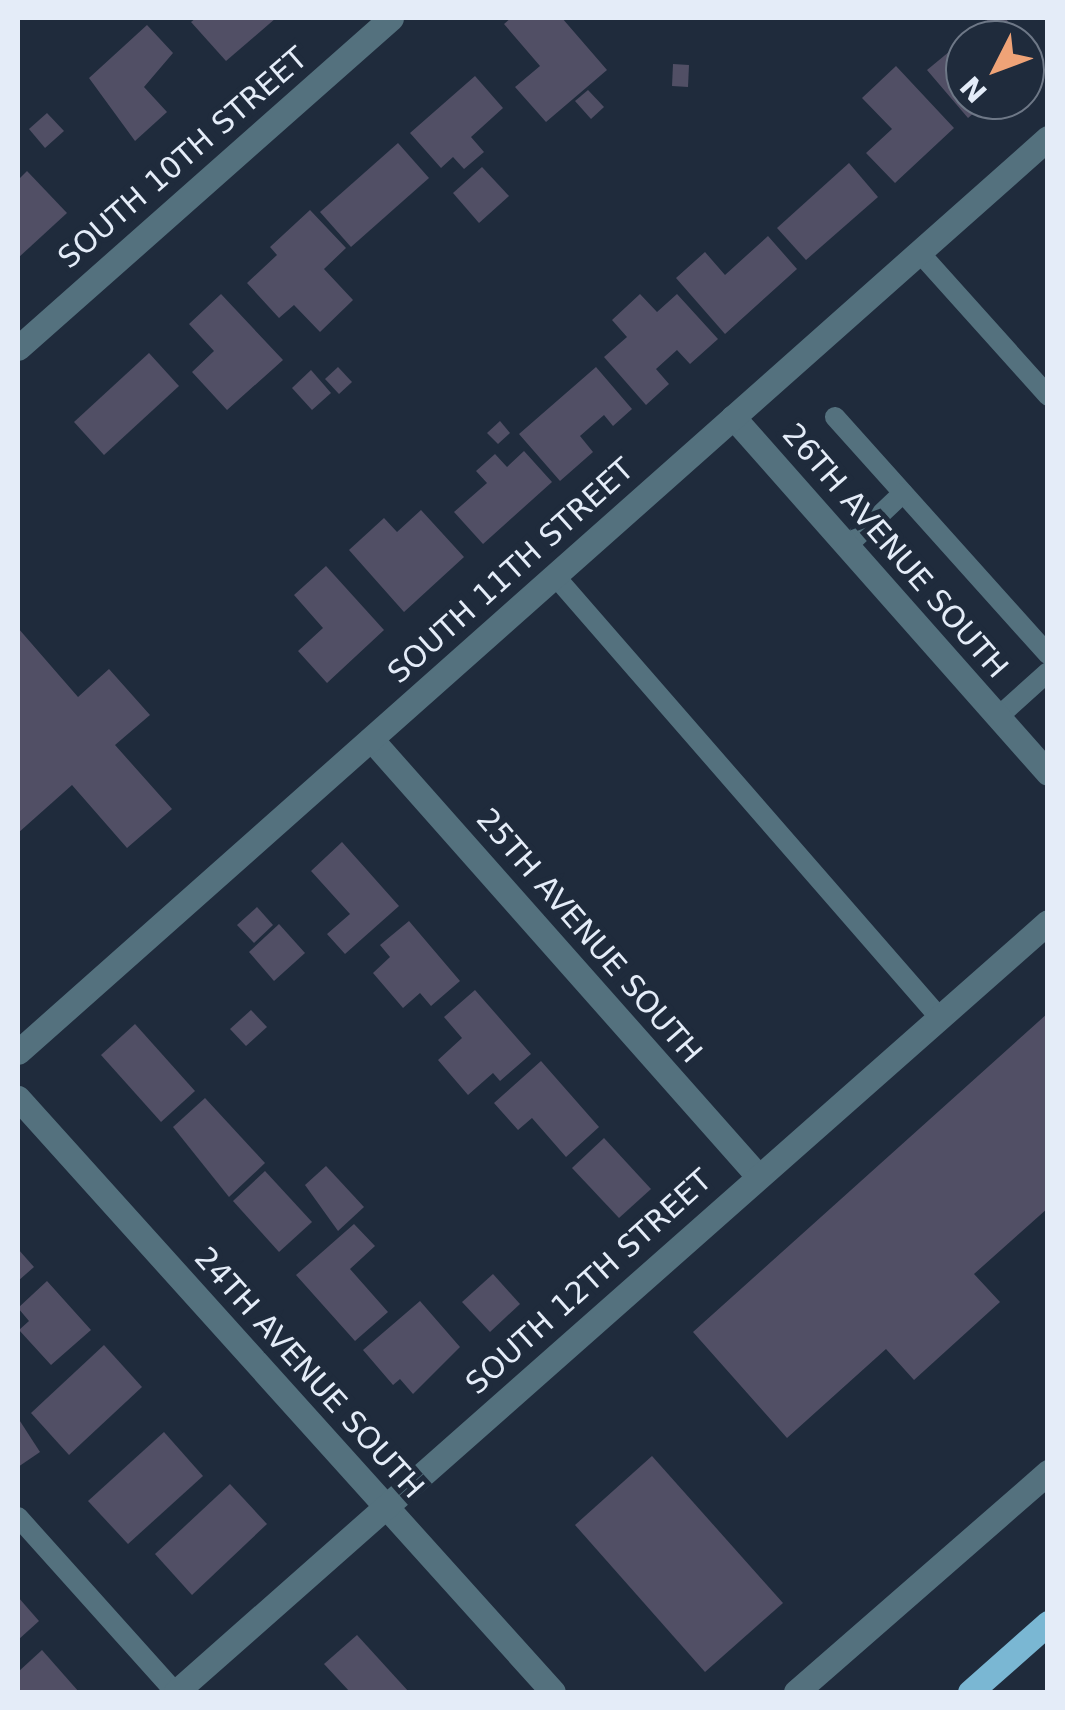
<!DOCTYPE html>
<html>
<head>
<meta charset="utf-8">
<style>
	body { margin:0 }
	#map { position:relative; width:1065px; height:1710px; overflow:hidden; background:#1f2b3c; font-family:"DejaVu Sans",sans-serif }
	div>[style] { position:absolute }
	.building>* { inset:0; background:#514f65 }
	.lane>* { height:20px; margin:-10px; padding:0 10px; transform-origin:10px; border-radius:10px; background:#54717e }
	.street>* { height:25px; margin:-12.5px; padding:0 12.5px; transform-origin:12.5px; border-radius:12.5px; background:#54717e }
	.primary>* { height:25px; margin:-12.5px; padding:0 12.5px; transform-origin:12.5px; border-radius:12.5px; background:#7ab7d3 }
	span { translate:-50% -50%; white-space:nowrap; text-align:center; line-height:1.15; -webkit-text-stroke:10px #1f2b3c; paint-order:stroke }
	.street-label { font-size:30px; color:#e4ecf8 }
	.frame { position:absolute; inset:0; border:20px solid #e4ecf8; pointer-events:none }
	.north { position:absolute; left:945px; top:20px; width:100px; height:100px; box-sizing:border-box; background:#1f2b3c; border:2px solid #6e7887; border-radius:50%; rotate:228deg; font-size:28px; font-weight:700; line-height:40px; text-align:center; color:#e4ecf8 }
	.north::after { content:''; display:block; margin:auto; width:35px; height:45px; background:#efa377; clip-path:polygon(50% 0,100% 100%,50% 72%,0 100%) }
</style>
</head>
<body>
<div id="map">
	<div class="building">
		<div style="clip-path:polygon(196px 18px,276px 18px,226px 61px,191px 22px)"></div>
		<div style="clip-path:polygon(511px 18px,562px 18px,607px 70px,546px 122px,515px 87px,540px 66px,504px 24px)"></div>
		<div style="clip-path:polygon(990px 18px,1005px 18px,1024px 40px,965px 40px,965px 100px,989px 100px,968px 118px,927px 70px)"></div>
		<div style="clip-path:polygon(147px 25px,173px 53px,144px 87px,167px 112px,135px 141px,89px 78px)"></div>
		<div style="clip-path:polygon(673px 64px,689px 65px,688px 87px,672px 86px)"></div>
		<div style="clip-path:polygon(896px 66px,954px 128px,895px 183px,866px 153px,892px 129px,862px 98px)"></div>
		<div style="clip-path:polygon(475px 76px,503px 108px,471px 137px,484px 152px,464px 169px,453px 157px,441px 168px,410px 133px)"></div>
		<div style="clip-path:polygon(588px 90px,604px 107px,591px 119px,575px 101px)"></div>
		<div style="clip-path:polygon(47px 113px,64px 131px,45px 148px,29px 129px)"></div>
		<div style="clip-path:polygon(398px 143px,429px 178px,351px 247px,320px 212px)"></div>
		<div style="clip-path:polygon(849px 163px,878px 197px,806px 260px,777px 228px)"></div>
		<div style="clip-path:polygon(482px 167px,509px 196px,479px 223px,453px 193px)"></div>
		<div style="clip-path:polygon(27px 171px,67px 213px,18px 258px,18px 180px)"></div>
		<div style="clip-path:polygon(310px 210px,346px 248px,324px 269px,353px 300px,320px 332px,294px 305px,279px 318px,247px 283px,277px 255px,270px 247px)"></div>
		<div style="clip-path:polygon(768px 236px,797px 269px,725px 334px,676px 278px,705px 252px,725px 275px)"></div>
		<div style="clip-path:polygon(221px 294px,283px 360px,227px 410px,192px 372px,214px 351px,189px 324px)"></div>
		<div style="clip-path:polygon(640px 294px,657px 312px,677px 294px,718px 339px,690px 364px,677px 350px,656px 369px,669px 384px,646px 405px,604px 357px,627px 337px,612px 320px)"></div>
		<div style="clip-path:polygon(149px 353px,179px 386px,104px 455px,74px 422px)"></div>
		<div style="clip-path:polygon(338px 367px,352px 382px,339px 394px,325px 379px)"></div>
		<div style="clip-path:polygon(596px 367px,632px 409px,613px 426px,604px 415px,580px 436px,593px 452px,560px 481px,519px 434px)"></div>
		<div style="clip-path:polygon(311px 370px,331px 393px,312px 410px,292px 388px)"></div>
		<div style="clip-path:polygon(500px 421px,510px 433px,498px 444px,487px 433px)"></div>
		<div style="clip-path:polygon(524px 451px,552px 482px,483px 544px,454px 512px,487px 483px,476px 471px,495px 454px,507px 467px)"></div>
		<div style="clip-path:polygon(421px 510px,464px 557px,404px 612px,349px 550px,384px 518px,397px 532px)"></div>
		<div style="clip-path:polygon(326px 566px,384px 630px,327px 683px,298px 651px,323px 628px,294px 595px)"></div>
		<div style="clip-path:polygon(18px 628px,78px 697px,109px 669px,150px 715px,115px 745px,172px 809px,127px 848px,72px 785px,18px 833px)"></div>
		<div style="clip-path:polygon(342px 842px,399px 906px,345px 954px,327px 934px,350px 914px,311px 871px)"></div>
		<div style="clip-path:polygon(257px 907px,273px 925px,254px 943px,237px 925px)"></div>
		<div style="clip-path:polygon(409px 921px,460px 981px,431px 1006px,420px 993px,403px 1008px,373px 973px,390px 957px,380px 945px)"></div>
		<div style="clip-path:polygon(279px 924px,305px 953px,274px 981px,249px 952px)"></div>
		<div style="clip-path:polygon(475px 990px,531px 1054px,500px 1081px,493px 1073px,468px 1095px,438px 1060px,462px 1038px,444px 1017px)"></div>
		<div style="clip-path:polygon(251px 1010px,267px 1027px,246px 1046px,230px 1029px)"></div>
		<div style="clip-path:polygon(1048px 1013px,1048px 1208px,974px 1274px,1000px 1302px,914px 1380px,886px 1349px,787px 1438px,693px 1332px)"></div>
		<div style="clip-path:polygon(135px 1024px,195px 1091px,161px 1122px,101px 1055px)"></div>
		<div style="clip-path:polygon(541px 1061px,599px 1127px,566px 1157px,532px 1118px,518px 1130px,494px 1103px)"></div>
		<div style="clip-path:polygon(205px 1098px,265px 1163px,229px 1197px,173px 1127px)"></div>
		<div style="clip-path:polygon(604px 1138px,651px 1189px,619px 1218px,572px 1168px)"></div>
		<div style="clip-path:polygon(326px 1166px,364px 1207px,338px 1231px,305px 1185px)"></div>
		<div style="clip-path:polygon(265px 1171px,312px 1222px,279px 1252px,233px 1201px)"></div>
		<div style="clip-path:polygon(354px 1224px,375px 1246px,350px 1269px,388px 1312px,355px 1341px,296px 1275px)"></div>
		<div style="clip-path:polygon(18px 1249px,34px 1267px,18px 1281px)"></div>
		<div style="clip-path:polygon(493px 1274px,520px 1304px,490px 1332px,462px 1302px)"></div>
		<div style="clip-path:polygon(47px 1281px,91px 1330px,51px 1365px,19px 1330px,29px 1321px,18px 1308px)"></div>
		<div style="clip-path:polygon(420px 1301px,460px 1347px,413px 1394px,400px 1379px,393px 1385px,363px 1350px)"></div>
		<div style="clip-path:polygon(104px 1345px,142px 1387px,69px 1455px,31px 1413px)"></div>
		<div style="clip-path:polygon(18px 1418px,40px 1452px,18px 1467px)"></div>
		<div style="clip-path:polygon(164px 1432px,203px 1476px,128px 1544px,88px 1501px)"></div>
		<div style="clip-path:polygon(652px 1456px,783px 1603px,705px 1672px,575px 1525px)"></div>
		<div style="clip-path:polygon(230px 1484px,267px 1524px,192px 1595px,155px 1554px)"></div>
		<div style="clip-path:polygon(18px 1597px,39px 1621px,18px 1640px)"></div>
		<div style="clip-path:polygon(357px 1635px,409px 1692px,350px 1692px,324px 1664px)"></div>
		<div style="clip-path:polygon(42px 1650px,79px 1692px,18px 1692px,18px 1672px)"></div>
	</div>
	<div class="lane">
		<div style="left:919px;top:252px;width:193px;rotate:48.1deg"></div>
		<div style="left:835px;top:417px;width:319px;rotate:48.1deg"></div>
		<div style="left:847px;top:546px;width:77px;rotate:-43.4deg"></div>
		<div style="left:555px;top:576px;width:585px;rotate:48.95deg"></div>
		<div style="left:998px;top:717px;width:67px;rotate:-42deg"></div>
		<div style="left:18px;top:1517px;width:235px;rotate:48.1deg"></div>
	</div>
	<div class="street">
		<div style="left:18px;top:348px;width:498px;rotate:-41.5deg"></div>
		<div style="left:733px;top:417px;width:475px;rotate:48.5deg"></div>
		<div style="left:371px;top:739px;width:584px;rotate:48.47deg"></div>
		<div style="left:18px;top:1052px;width:1377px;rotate:-41.59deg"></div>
		<div style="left:18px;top:1098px;width:799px;rotate:47.99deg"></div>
		<div style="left:176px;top:1692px;width:1163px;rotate:-41.45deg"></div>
		<div style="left:796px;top:1692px;width:335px;rotate:-41.1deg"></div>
	</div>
	<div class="primary">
		<div style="left:970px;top:1692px;width:104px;rotate:-41.5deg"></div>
	</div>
	<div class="street-label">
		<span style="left:183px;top:158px;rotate:-41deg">SOUTH 10TH STREET</span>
		<span style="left:895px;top:551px;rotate:49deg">26TH AVENUE SOUTH</span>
		<span style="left:511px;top:571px;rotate:-42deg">SOUTH 11TH STREET</span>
		<span style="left:589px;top:936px;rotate:49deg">25TH AVENUE SOUTH</span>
		<span style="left:589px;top:1282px;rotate:-42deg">SOUTH 12TH STREET</span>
		<span style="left:309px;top:1373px;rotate:48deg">24TH AVENUE SOUTH</span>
	</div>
	<div class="frame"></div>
	<div class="north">N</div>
</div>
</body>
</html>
